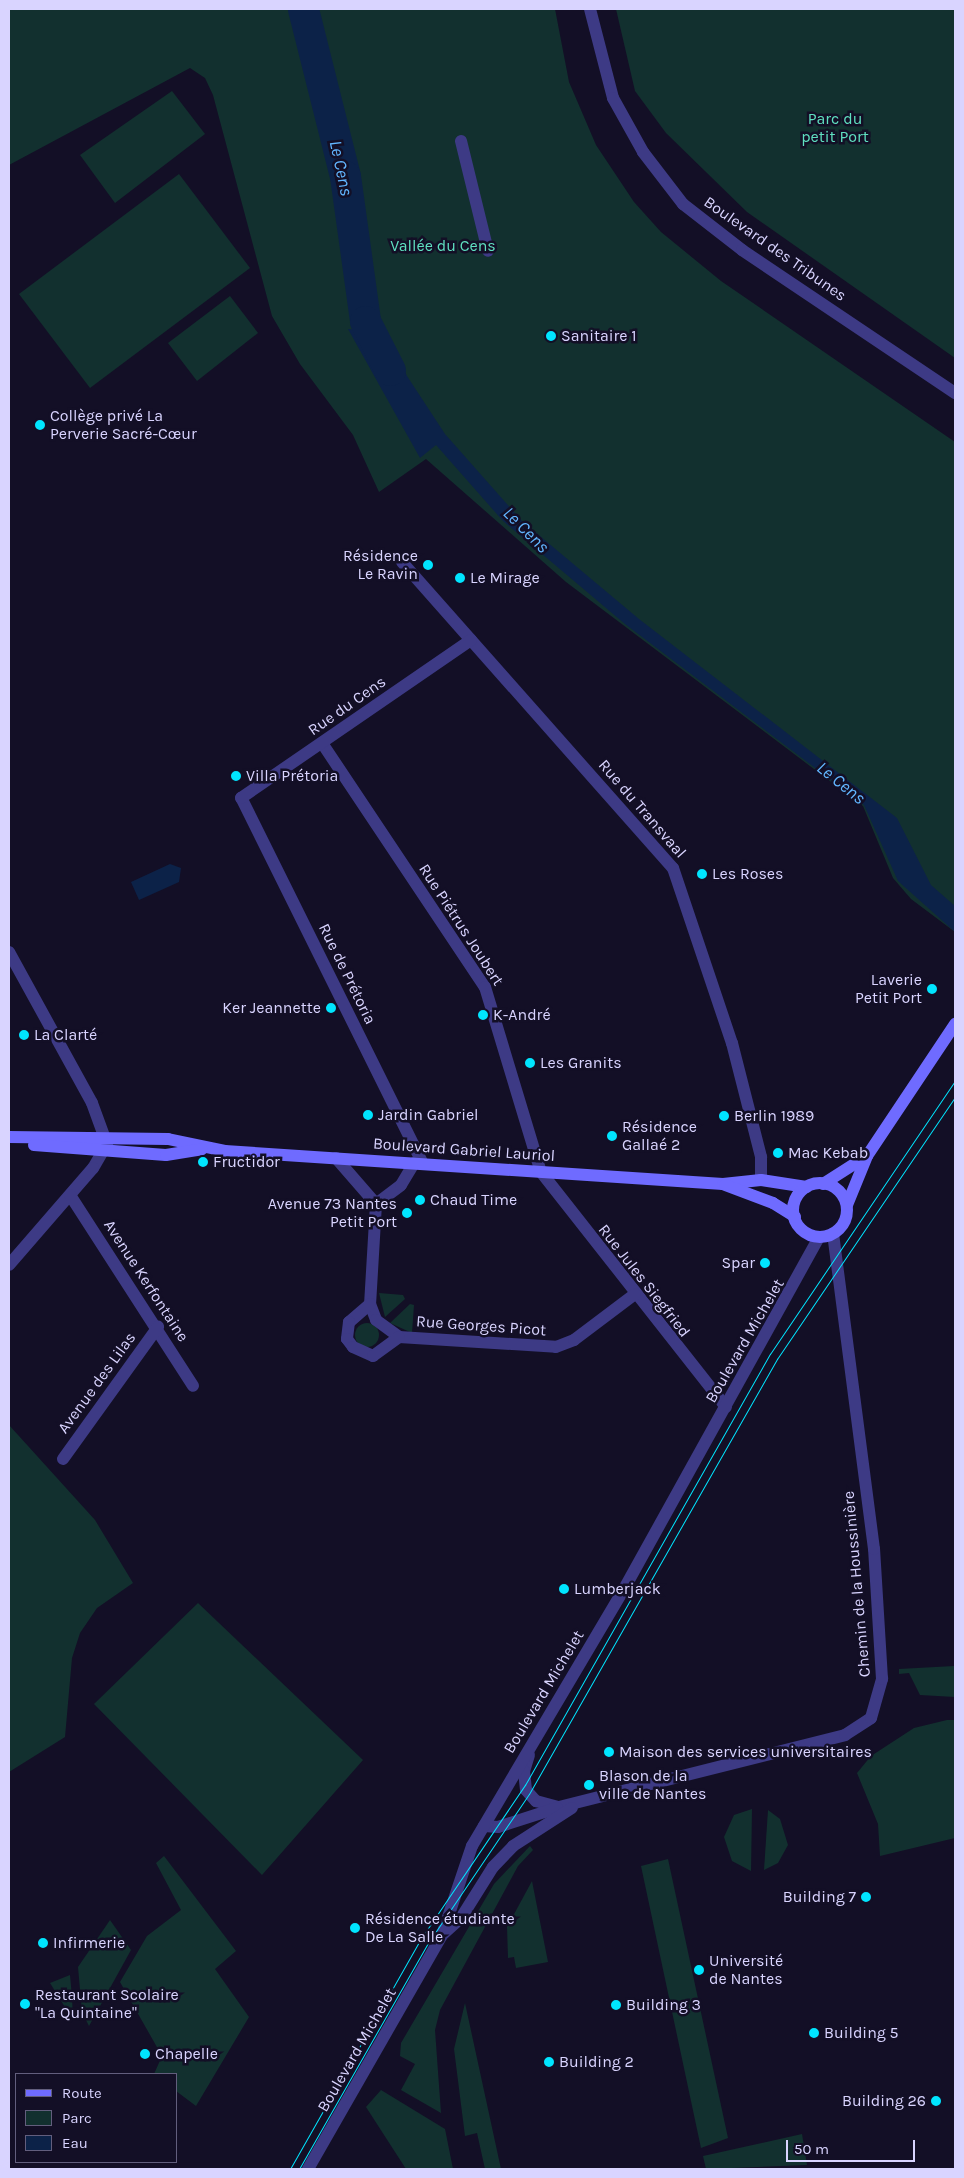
<!DOCTYPE html>
<html>
<head>
<meta charset="utf-8">
<style>
	body { margin:0 }
	#map { position:relative; width:964px; height:2178px; overflow:hidden; background:#130f26; font-family:Karla,sans-serif }
	div>[style] { position:absolute }
	.green>* { inset:0; background:#12302f }
	.round { border-radius:50% }
	.water>* { inset:0; background:#0c2248 }
	.river>* { height:31px; margin:-15.5px; padding:0 15.5px; transform-origin:15.5px; border-radius:15.5px; background:#0c2248 }
	.minor>* { height:12px; margin:-6px; padding:0 6px; transform-origin:6px; border-radius:6px; background:#3d3a85 }
	.tertiary>* { height:12px; margin:-6px; padding:0 6px; transform-origin:6px; border-radius:6px; background:#3d3a85 }
	.secondary>* { height:12px; margin:-6px; padding:0 6px; transform-origin:6px; border-radius:6px; background:#6f6bff }
	.secondary>.ring { margin:-6px; padding:0; box-sizing:content-box; background:none; border:12px solid #6f6bff; border-radius:50% }
	.tram>* { height:1px; margin:-0.5px; padding:0 0.5px; transform-origin:0.5px; border-radius:0.5px; background:#00e5ff }
	.dots>* { width:14px; height:14px; translate:-50% -50%; box-sizing:border-box; border:2px solid #130f26; border-radius:50% }
	span { translate:-50% -50%; white-space:nowrap; text-align:center; line-height:1.15; -webkit-text-stroke:5px #130f26; paint-order:stroke }
	.park-label { font-size:16px; color:#5fe0c0 }
	.street-label { font-size:16px; color:#d9d4ff }
	.poi-label { font-size:16px; color:#d9d4ff }
	.left { translate:0 -50%; text-align:left }
	.right { translate:-100% -50%; text-align:right }
	.water-label { font-size:18px; color:#62b6ff; font-style:italic }
	.frame { position:absolute; inset:0; border:10px solid #d9d4ff; pointer-events:none }
	.legend { position:absolute; left:15px; top:2073px; width:162px; height:90px; box-sizing:border-box; background:#130f26; border:1px solid #625e7d; margin:0; padding:6px 9px; list-style:none; font-size:15px; color:#d9d4ff }
	.legend li { display:flex; align-items:center; gap:10px; height:25px }
	.legend b { width:25px; border:1px solid #625e7d }
	.scale { position:absolute; left:786px; top:2140px; width:129px; height:22px; box-sizing:border-box; border:2px solid #d9d4ff; border-top:0; padding-left:6px; font-size:15px; line-height:18px; white-space:nowrap; color:#d9d4ff; -webkit-text-stroke:4px #130f26; paint-order:stroke }
</style>
</head>
<body>
<div id="map">
	<div class="green">
		<div style="clip-path:polygon(9px 9px,555px 9px,569px 82px,596px 145px,634px 202px,661px 232px,721px 281px,955px 442px,955px 932px,911px 899px,893px 878px,863px 806px,566px 582px,426px 459px,379px 492px,353px 435px,300px 364px,272px 316px,213px 95px,205px 78px,190px 68px,9px 165px)"></div>
		<div style="clip-path:polygon(616px 9px,955px 9px,955px 358px,747px 212px,666px 133px,635px 91px)"></div>
		<div style="clip-path:polygon(172px 91px,205px 134px,115px 203px,80px 155px)"></div>
		<div style="clip-path:polygon(179px 174px,250px 268px,90px 388px,19px 294px)"></div>
		<div style="clip-path:polygon(230px 296px,258px 333px,197px 381px,168px 343px)"></div>
		<div style="clip-path:polygon(379px 1293px,403px 1295px,405px 1299px,385px 1317px)"></div>
		<div style="clip-path:polygon(410px 1304px,414px 1305px,412px 1333px,390px 1323px)"></div>
		<div class="round" style="left:355px;top:1323px;width:24px;height:24px"></div>
		<div style="clip-path:polygon(9px 1425px,95px 1520px,133px 1583px,97px 1608px,80px 1633px,72px 1658px,65px 1737px,9px 1772px)"></div>
		<div style="clip-path:polygon(198px 1603px,363px 1760px,262px 1875px,94px 1704px)"></div>
		<div style="clip-path:polygon(954px 1666px,955px 1697px,920px 1695px,909px 1673px,899px 1674px,899px 1669px)"></div>
		<div style="clip-path:polygon(947px 1720px,955px 1720px,955px 1838px,880px 1856px,878px 1824px,857px 1773px,871px 1756px,914px 1728px)"></div>
		<div style="clip-path:polygon(752px 1809px,751px 1871px,732px 1861px,724px 1837px,734px 1815px)"></div>
		<div style="clip-path:polygon(768px 1810px,780px 1819px,788px 1845px,778px 1863px,764px 1870px)"></div>
		<div style="clip-path:polygon(530px 1846px,533px 1850px,518px 1866px,440px 2010px,435px 2030px,441px 2113px,401px 2090px,415px 2064px,400px 2056px,401px 2043px,494px 1884px)"></div>
		<div style="clip-path:polygon(164px 1856px,236px 1951px,215px 1969px,249px 2017px,196px 2106px,176px 2091px,176px 2074px,154px 2074px,162px 2056px,120px 1982px,147px 1936px,181px 1910px,156px 1863px)"></div>
		<div style="clip-path:polygon(668px 1859px,728px 2138px,701px 2148px,641px 1866px)"></div>
		<div style="clip-path:polygon(532px 1881px,548px 1962px,516px 1968px,514px 1957px,508px 1958px,507px 1927px)"></div>
		<div style="clip-path:polygon(110px 1920px,131px 1950px,89px 2026px,82px 2012px,78px 1967px)"></div>
		<div style="clip-path:polygon(70px 1975px,72px 1997px,73px 2020px,50px 1983px)"></div>
		<div style="clip-path:polygon(465px 2003px,501px 2169px,485px 2169px,477px 2133px,465px 2136px,454px 2049px)"></div>
		<div style="clip-path:polygon(381px 2090px,445px 2129px,453px 2169px,406px 2169px,366px 2107px)"></div>
		<div style="clip-path:polygon(802px 2134px,807px 2165px,706px 2169px,703px 2156px)"></div>
	</div>
	<div class="water">
		<div style="clip-path:polygon(348px 329px,387px 333px,407px 376px,445px 434px,522px 521px,639px 619px,897px 818px,931px 885px,955px 906px,955px 932px,898px 881px,864px 805px,625px 624px,503px 521px,436px 445px,420px 458px)"></div>
		<div style="clip-path:polygon(170px 864px,181px 868px,179px 882px,139px 900px,131px 882px)"></div>
	</div>
	<div class="river">
		<div style="left:303px;top:9px;width:172px;rotate:75.9deg"></div>
		<div style="left:345px;top:176px;width:146px;rotate:82.1deg"></div>
		<div style="left:365px;top:321px;width:55px;rotate:63deg"></div>
	</div>
	<div class="minor">
		<div style="left:461px;top:141px;width:113px;rotate:76.2deg"></div>
		<div style="left:402px;top:562px;width:409px;rotate:48.5deg"></div>
		<div style="left:673px;top:868px;width:185px;rotate:71.4deg"></div>
		<div style="left:732px;top:1043px;width:118px;rotate:75.7deg"></div>
		<div style="left:761px;top:1157px;width:23px;rotate:90deg"></div>
		<div style="left:322px;top:743px;width:293px;rotate:56.3deg"></div>
		<div style="left:485px;top:987px;width:193px;rotate:73.2deg"></div>
		<div style="left:541px;top:1172px;width:299px;rotate:51.8deg"></div>
		<div style="left:9px;top:952px;width:172px;rotate:61.2deg"></div>
		<div style="left:92px;top:1103px;width:44px;rotate:69.9deg"></div>
		<div style="left:107px;top:1144px;width:28px;rotate:120deg"></div>
		<div style="left:93px;top:1168px;width:128px;rotate:130.9deg"></div>
		<div style="left:336px;top:1158px;width:61px;rotate:49deg"></div>
		<div style="left:376px;top:1204px;width:31px;rotate:-37deg"></div>
		<div style="left:401px;top:1185px;width:26px;rotate:-59deg"></div>
		<div style="left:423px;top:1164px;width:409px;rotate:-116.4deg"></div>
		<div style="left:241px;top:798px;width:279px;rotate:-34.5deg"></div>
		<div style="left:70px;top:1195px;width:227px;rotate:57.2deg"></div>
		<div style="left:376px;top:1204px;width:100px;rotate:93.4deg"></div>
		<div style="left:370px;top:1304px;width:17px;rotate:69deg"></div>
		<div style="left:376px;top:1320px;width:29px;rotate:36deg"></div>
		<div style="left:399px;top:1337px;width:157px;rotate:3.6deg"></div>
		<div style="left:556px;top:1347px;width:19px;rotate:-21deg"></div>
		<div style="left:574px;top:1340px;width:76px;rotate:-37deg"></div>
		<div style="left:370px;top:1304px;width:28px;rotate:139deg"></div>
		<div style="left:349px;top:1322px;width:17px;rotate:97deg"></div>
		<div style="left:347px;top:1339px;width:10px;rotate:53deg"></div>
		<div style="left:353px;top:1347px;width:22px;rotate:24deg"></div>
		<div style="left:373px;top:1356px;width:32px;rotate:-36deg"></div>
		<div style="left:63px;top:1459px;width:163px;rotate:-54.3deg"></div>
		<div style="left:529px;top:1755px;width:17px;rotate:107deg"></div>
		<div style="left:524px;top:1771px;width:19px;rotate:84deg"></div>
		<div style="left:526px;top:1790px;width:15px;rotate:48deg"></div>
		<div style="left:536px;top:1801px;width:24px;rotate:15deg"></div>
		<div style="left:559px;top:1807px;width:295px;rotate:-14.1deg"></div>
		<div style="left:845px;top:1735px;width:31px;rotate:-33deg"></div>
		<div style="left:871px;top:1718px;width:41px;rotate:-74.2deg"></div>
		<div style="left:882px;top:1679px;width:130px;rotate:-93.5deg"></div>
		<div style="left:874px;top:1549px;width:318px;rotate:-97.4deg"></div>
		<div style="left:484px;top:1826px;width:14px;rotate:4deg"></div>
		<div style="left:498px;top:1827px;width:62px;rotate:-17.9deg"></div>
		<div style="left:442px;top:1935px;width:25px;rotate:-42deg"></div>
		<div style="left:461px;top:1918px;width:60px;rotate:-57.9deg"></div>
		<div style="left:493px;top:1867px;width:29px;rotate:-46deg"></div>
		<div style="left:513px;top:1846px;width:70px;rotate:-32.8deg"></div>
	</div>
	<div class="tertiary">
		<div style="left:590px;top:9px;width:92px;rotate:75.5deg"></div>
		<div style="left:613px;top:98px;width:62px;rotate:60.9deg"></div>
		<div style="left:643px;top:152px;width:66px;rotate:52.4deg"></div>
		<div style="left:683px;top:204px;width:75px;rotate:37.9deg"></div>
		<div style="left:742px;top:250px;width:257px;rotate:33.9deg"></div>
		<div style="left:308px;top:2169px;width:270px;rotate:-60.2deg"></div>
		<div style="left:442px;top:1935px;width:94px;rotate:-71.4deg"></div>
		<div style="left:472px;top:1846px;width:299px;rotate:-59.4deg"></div>
		<div style="left:624px;top:1589px;width:402px;rotate:-61deg"></div>
	</div>
	<div class="secondary">
		<div style="left:9px;top:1137px;width:159px;rotate:0.7deg"></div>
		<div style="left:168px;top:1139px;width:58px;rotate:11.9deg"></div>
		<div style="left:225px;top:1151px;width:499px;rotate:3.8deg"></div>
		<div style="left:723px;top:1184px;width:38px;rotate:-6deg"></div>
		<div style="left:761px;top:1180px;width:46px;rotate:8.8deg"></div>
		<div style="left:34px;top:1145px;width:132px;rotate:4.3deg"></div>
		<div style="left:166px;top:1155px;width:36px;rotate:-9deg"></div>
		<div class="ring" style="left:793px;top:1183px;width:42px;height:42px"></div>
		<div style="left:823px;top:1184px;width:52px;rotate:-32.5deg"></div>
		<div style="left:725px;top:1185px;width:51px;rotate:20.6deg"></div>
		<div style="left:773px;top:1203px;width:26px;rotate:32deg"></div>
		<div style="left:847px;top:1205px;width:53px;rotate:-67.8deg"></div>
		<div style="left:867px;top:1156px;width:159px;rotate:-56.3deg"></div>
	</div>
	<div class="tram">
		<div style="left:290px;top:2169px;width:267px;rotate:-60.4deg"></div>
		<div style="left:422px;top:1937px;width:184px;rotate:-55.9deg"></div>
		<div style="left:525px;top:1785px;width:496px;rotate:-60.4deg"></div>
		<div style="left:770px;top:1354px;width:330px;rotate:-55.9deg"></div>
		<div style="left:299px;top:2169px;width:260px;rotate:-60.3deg"></div>
		<div style="left:428px;top:1943px;width:180px;rotate:-55.9deg"></div>
		<div style="left:529px;top:1794px;width:501px;rotate:-60.31deg"></div>
		<div style="left:777px;top:1359px;width:317px;rotate:-55.8deg"></div>
	</div>
	<div class="dots">
		<div style="left:551px;top:336px;background:#00e5ff"></div>
		<div style="left:40px;top:425px;background:#00e5ff"></div>
		<div style="left:428px;top:565px;background:#00e5ff"></div>
		<div style="left:460px;top:578px;background:#00e5ff"></div>
		<div style="left:236px;top:776px;background:#00e5ff"></div>
		<div style="left:702px;top:874px;background:#00e5ff"></div>
		<div style="left:932px;top:989px;background:#00e5ff"></div>
		<div style="left:331px;top:1008px;background:#00e5ff"></div>
		<div style="left:483px;top:1015px;background:#00e5ff"></div>
		<div style="left:24px;top:1035px;background:#00e5ff"></div>
		<div style="left:530px;top:1063px;background:#00e5ff"></div>
		<div style="left:368px;top:1115px;background:#00e5ff"></div>
		<div style="left:724px;top:1116px;background:#00e5ff"></div>
		<div style="left:612px;top:1136px;background:#00e5ff"></div>
		<div style="left:778px;top:1153px;background:#00e5ff"></div>
		<div style="left:203px;top:1162px;background:#00e5ff"></div>
		<div style="left:420px;top:1200px;background:#00e5ff"></div>
		<div style="left:407px;top:1213px;background:#00e5ff"></div>
		<div style="left:765px;top:1263px;background:#00e5ff"></div>
		<div style="left:564px;top:1589px;background:#00e5ff"></div>
		<div style="left:609px;top:1752px;background:#00e5ff"></div>
		<div style="left:589px;top:1785px;background:#00e5ff"></div>
		<div style="left:866px;top:1897px;background:#00e5ff"></div>
		<div style="left:355px;top:1928px;background:#00e5ff"></div>
		<div style="left:43px;top:1943px;background:#00e5ff"></div>
		<div style="left:699px;top:1970px;background:#00e5ff"></div>
		<div style="left:25px;top:2004px;background:#00e5ff"></div>
		<div style="left:616px;top:2005px;background:#00e5ff"></div>
		<div style="left:814px;top:2033px;background:#00e5ff"></div>
		<div style="left:145px;top:2054px;background:#00e5ff"></div>
		<div style="left:549px;top:2062px;background:#00e5ff"></div>
		<div style="left:936px;top:2101px;background:#00e5ff"></div>
	</div>
	<div class="park-label">
		<span style="left:835px;top:128px">Parc du<br>petit Port</span>
		<span style="left:443px;top:246px">Vallée du Cens</span>
	</div>
	<div class="street-label">
		<span style="left:775px;top:249px;rotate:35deg">Boulevard des Tribunes</span>
		<span style="left:347px;top:706px;rotate:-35deg">Rue du Cens</span>
		<span style="left:642px;top:809px;rotate:49deg">Rue du Transvaal</span>
		<span style="left:461px;top:925px;rotate:57deg">Rue Piétrus Joubert</span>
		<span style="left:347px;top:974px;rotate:64deg">Rue de Prétoria</span>
		<span style="left:464px;top:1150px;rotate:4deg">Boulevard Gabriel Lauriol</span>
		<span style="left:146px;top:1281px;rotate:57deg">Avenue Kerfontaine</span>
		<span style="left:644px;top:1281px;rotate:52deg">Rue Jules Siegfried</span>
		<span style="left:481px;top:1326px;rotate:4deg">Rue Georges Picot</span>
		<span style="left:745px;top:1341px;rotate:-60deg">Boulevard Michelet</span>
		<span style="left:97px;top:1383px;rotate:-54deg">Avenue des Lilas</span>
		<span style="left:857px;top:1584px;rotate:-95deg">Chemin de la Houssinière</span>
		<span style="left:544px;top:1692px;rotate:-59deg">Boulevard Michelet</span>
		<span style="left:357px;top:2050px;rotate:-60deg">Boulevard Michelet</span>
	</div>
	<div class="poi-label">
		<span class="left" style="left:561px;top:336px">Sanitaire 1</span>
		<span class="left" style="left:50px;top:425px">Collège privé La<br>Perverie Sacré-Cœur</span>
		<span class="right" style="left:418px;top:565px">Résidence<br>Le Ravin</span>
		<span class="left" style="left:470px;top:578px">Le Mirage</span>
		<span class="left" style="left:246px;top:776px">Villa Prétoria</span>
		<span class="left" style="left:712px;top:874px">Les Roses</span>
		<span class="right" style="left:922px;top:989px">Laverie<br>Petit Port</span>
		<span class="right" style="left:321px;top:1008px">Ker Jeannette</span>
		<span class="left" style="left:493px;top:1015px">K-André</span>
		<span class="left" style="left:34px;top:1035px">La Clarté</span>
		<span class="left" style="left:540px;top:1063px">Les Granits</span>
		<span class="left" style="left:378px;top:1115px">Jardin Gabriel</span>
		<span class="left" style="left:734px;top:1116px">Berlin 1989</span>
		<span class="left" style="left:622px;top:1136px">Résidence<br>Gallaé 2</span>
		<span class="left" style="left:788px;top:1153px">Mac Kebab</span>
		<span class="left" style="left:213px;top:1162px">Fructidor</span>
		<span class="left" style="left:430px;top:1200px">Chaud Time</span>
		<span class="right" style="left:397px;top:1213px">Avenue 73 Nantes<br>Petit Port</span>
		<span class="right" style="left:755px;top:1263px">Spar</span>
		<span class="left" style="left:574px;top:1589px">Lumberjack</span>
		<span class="left" style="left:619px;top:1752px">Maison des services universitaires</span>
		<span class="left" style="left:599px;top:1785px">Blason de la<br>ville de Nantes</span>
		<span class="right" style="left:856px;top:1897px">Building 7</span>
		<span class="left" style="left:365px;top:1928px">Résidence étudiante<br>De La Salle</span>
		<span class="left" style="left:53px;top:1943px">Infirmerie</span>
		<span class="left" style="left:709px;top:1970px">Université<br>de Nantes</span>
		<span class="left" style="left:35px;top:2004px">Restaurant Scolaire<br>"La Quintaine"</span>
		<span class="left" style="left:626px;top:2005px">Building 3</span>
		<span class="left" style="left:824px;top:2033px">Building 5</span>
		<span class="left" style="left:155px;top:2054px">Chapelle</span>
		<span class="left" style="left:559px;top:2062px">Building 2</span>
		<span class="right" style="left:926px;top:2101px">Building 26</span>
	</div>
	<div class="water-label">
		<span style="left:341px;top:168px;rotate:78deg">Le Cens</span>
		<span style="left:526px;top:530px;rotate:45deg">Le Cens</span>
		<span style="left:841px;top:783px;rotate:39deg">Le Cens</span>
	</div>
	<div class="frame"></div>
	<ul class="legend">
	<li><b style="height:6px;background:#6f6bff"></b>Route</li>
	<li><b style="height:14px;background:#12302f"></b>Parc</li>
	<li><b style="height:14px;background:#0c2248"></b>Eau</li>
	</ul>
	<div class="scale">50 m</div>
</div>
</body>
</html>
